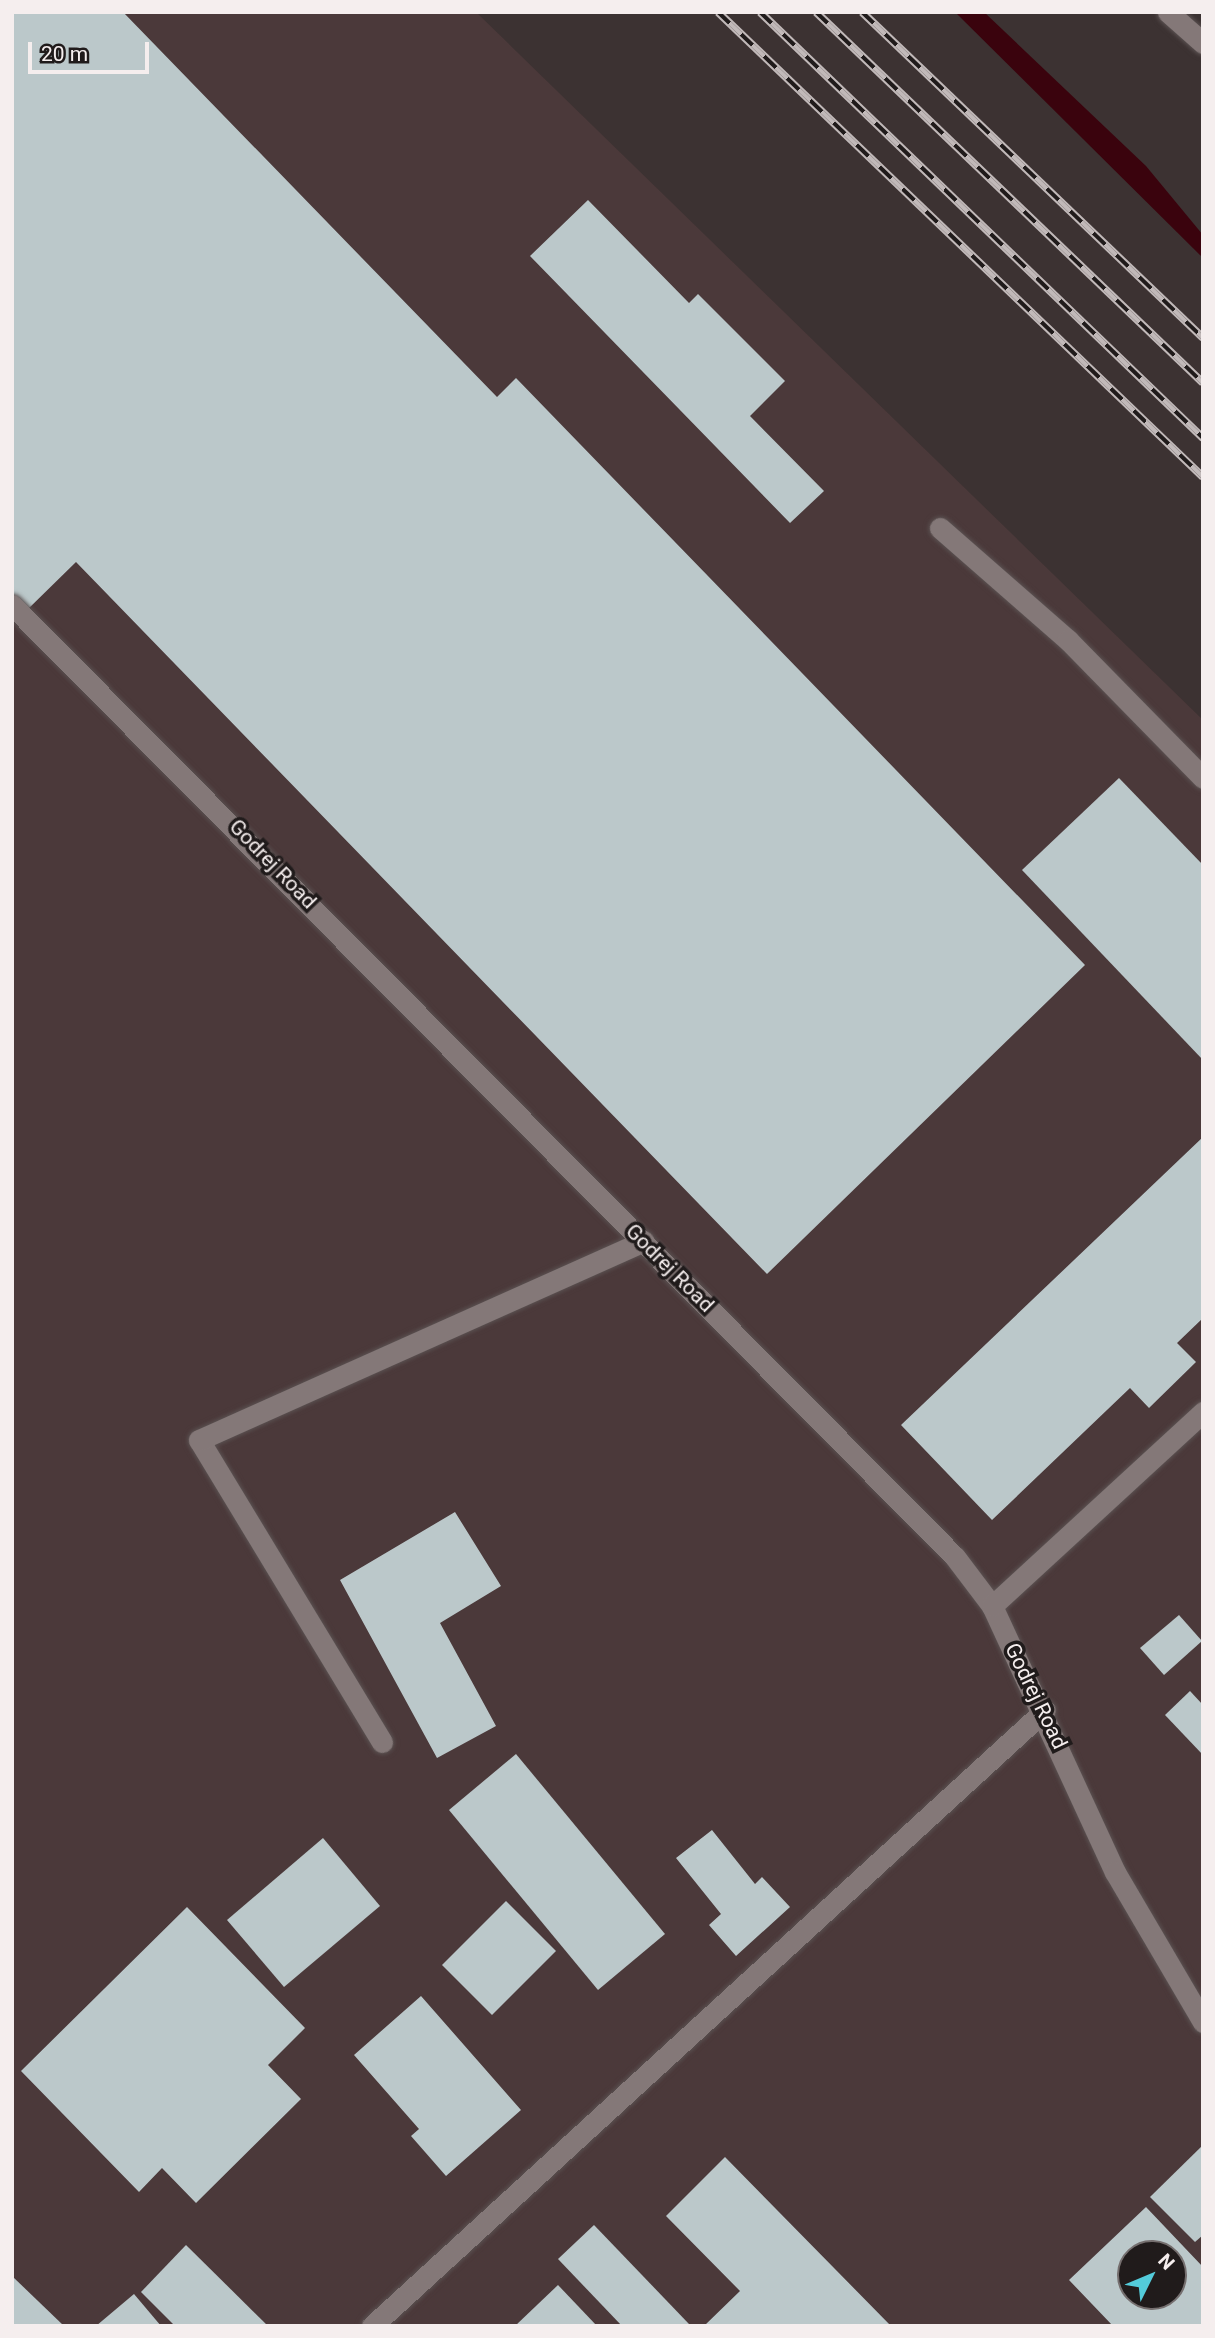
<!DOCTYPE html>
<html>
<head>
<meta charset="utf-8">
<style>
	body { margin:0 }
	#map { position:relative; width:1215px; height:2338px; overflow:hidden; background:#3c3232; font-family:Roboto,sans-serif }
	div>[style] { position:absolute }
	.built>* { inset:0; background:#4b393a }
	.water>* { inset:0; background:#3a030d }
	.building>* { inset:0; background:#bbc8ca }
	.roads { filter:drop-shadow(0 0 2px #5a5151) drop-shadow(0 0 2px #5a5151) }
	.minor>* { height:21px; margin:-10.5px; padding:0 10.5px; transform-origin:10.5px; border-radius:10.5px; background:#847878 }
	.rail>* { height:8px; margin-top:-4px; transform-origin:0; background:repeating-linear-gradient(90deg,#201b1b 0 16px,#c1b9b9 0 32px); box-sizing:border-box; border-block:2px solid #c1b9b9 }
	span { translate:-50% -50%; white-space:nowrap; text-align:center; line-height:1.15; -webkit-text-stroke:7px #201b1b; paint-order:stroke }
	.street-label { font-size:21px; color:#f5eeee }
	.frame { position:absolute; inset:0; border:14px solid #f5eeee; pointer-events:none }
	.north { position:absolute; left:1117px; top:2240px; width:70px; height:70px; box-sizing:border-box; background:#201b1b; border:2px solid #756f6f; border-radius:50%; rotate:47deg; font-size:19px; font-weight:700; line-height:28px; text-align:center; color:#f5eeee }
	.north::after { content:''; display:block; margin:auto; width:24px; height:32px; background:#53cbda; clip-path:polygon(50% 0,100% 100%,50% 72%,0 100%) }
	.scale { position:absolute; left:28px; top:42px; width:121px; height:32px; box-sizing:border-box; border:4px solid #f5eeee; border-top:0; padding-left:9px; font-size:21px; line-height:24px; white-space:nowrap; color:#f5eeee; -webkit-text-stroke:5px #201b1b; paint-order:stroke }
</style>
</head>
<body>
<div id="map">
	<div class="built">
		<div style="clip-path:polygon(evenodd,12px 12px,476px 12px,1203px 720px,1203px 2326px,12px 2326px,12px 12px,1131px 2254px,1173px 2254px,1173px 2296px,1131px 2296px,1131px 2254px)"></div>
	</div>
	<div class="water">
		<div style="clip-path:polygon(955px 12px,984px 12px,1146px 166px,1203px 235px,1203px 258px)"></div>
	</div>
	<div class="building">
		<div style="clip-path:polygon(12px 12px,123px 12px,497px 397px,516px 378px,1085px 965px,767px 1274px,76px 562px,26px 611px,12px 597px)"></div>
		<div style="clip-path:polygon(588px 200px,689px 303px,698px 294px,785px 381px,750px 416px,824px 491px,790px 523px,530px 256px)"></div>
		<div style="clip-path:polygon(1119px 778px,1203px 865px,1203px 1060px,1022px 870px)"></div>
		<div style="clip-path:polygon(1203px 1137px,1203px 1318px,1177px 1343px,1196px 1362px,1149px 1408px,1130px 1388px,992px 1520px,901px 1425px)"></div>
		<div style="clip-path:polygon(455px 1512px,501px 1586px,440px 1623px,496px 1726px,437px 1758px,340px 1580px)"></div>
		<div style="clip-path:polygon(1179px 1615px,1202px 1641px,1164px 1675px,1140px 1648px)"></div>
		<div style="clip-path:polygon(1190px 1691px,1203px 1705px,1203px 1755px,1165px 1715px)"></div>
		<div style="clip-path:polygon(516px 1754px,665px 1934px,598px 1990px,449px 1810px)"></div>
		<div style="clip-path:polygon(712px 1830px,755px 1884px,762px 1877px,790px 1907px,736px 1956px,709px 1925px,721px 1914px,676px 1858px)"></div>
		<div style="clip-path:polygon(323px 1838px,380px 1906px,284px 1987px,227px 1920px)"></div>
		<div style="clip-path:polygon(506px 1901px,556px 1951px,492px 2015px,442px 1965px)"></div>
		<div style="clip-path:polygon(187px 1907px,305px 2028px,268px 2065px,301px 2099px,196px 2203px,162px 2168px,139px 2192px,21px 2071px)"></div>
		<div style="clip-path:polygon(421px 1996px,521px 2110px,446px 2176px,411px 2136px,419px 2129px,354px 2055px)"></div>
		<div style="clip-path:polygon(1203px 2145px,1203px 2235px,1195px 2242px,1150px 2197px)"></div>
		<div style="clip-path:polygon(725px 2157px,891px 2326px,704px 2326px,740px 2291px,666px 2216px)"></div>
		<div style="clip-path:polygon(evenodd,1146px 2207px,1203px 2267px,1203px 2326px,1113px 2326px,1069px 2280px,1146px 2207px,1131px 2254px,1173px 2254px,1173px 2296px,1131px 2296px,1131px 2254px)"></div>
		<div style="clip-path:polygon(594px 2225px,689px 2324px,687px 2326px,622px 2326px,558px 2259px)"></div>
		<div style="clip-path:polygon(186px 2245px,268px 2326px,175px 2326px,141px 2292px)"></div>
		<div style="clip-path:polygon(12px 2276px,64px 2326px,12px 2326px)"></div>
		<div style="clip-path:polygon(558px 2285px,597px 2326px,515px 2326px)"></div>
		<div style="clip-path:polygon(134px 2294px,161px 2326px,96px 2326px)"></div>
	</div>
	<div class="roads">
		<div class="minor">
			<div style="left:1168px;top:12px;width:47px;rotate:41.5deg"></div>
			<div style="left:940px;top:528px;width:170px;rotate:41.2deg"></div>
			<div style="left:1068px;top:640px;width:193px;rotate:45.6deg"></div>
			<div style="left:12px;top:605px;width:1340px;rotate:45.27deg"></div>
			<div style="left:955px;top:1557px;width:61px;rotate:52.9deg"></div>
			<div style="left:992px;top:1606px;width:293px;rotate:65.2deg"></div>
			<div style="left:1115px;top:1872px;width:174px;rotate:59.6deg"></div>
			<div style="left:992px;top:1606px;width:287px;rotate:-42.6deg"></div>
			<div style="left:382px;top:1742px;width:353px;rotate:-121.2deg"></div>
			<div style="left:199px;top:1440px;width:487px;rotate:-24.1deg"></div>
			<div style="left:372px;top:2326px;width:912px;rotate:-42.47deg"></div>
		</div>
	</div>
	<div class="rail">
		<div style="left:718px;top:12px;width:672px;rotate:43.79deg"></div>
		<div style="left:760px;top:12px;width:615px;rotate:43.88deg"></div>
		<div style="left:816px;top:12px;width:536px;rotate:43.79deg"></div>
		<div style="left:862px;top:12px;width:472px;rotate:43.7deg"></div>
	</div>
	<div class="street-label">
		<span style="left:273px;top:864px;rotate:46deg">Godrej Road</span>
		<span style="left:670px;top:1268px;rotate:45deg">Godrej Road</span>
		<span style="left:1036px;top:1696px;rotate:64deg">Godrej Road</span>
	</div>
	<div class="frame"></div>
	<div class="north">N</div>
	<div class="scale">20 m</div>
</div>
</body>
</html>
